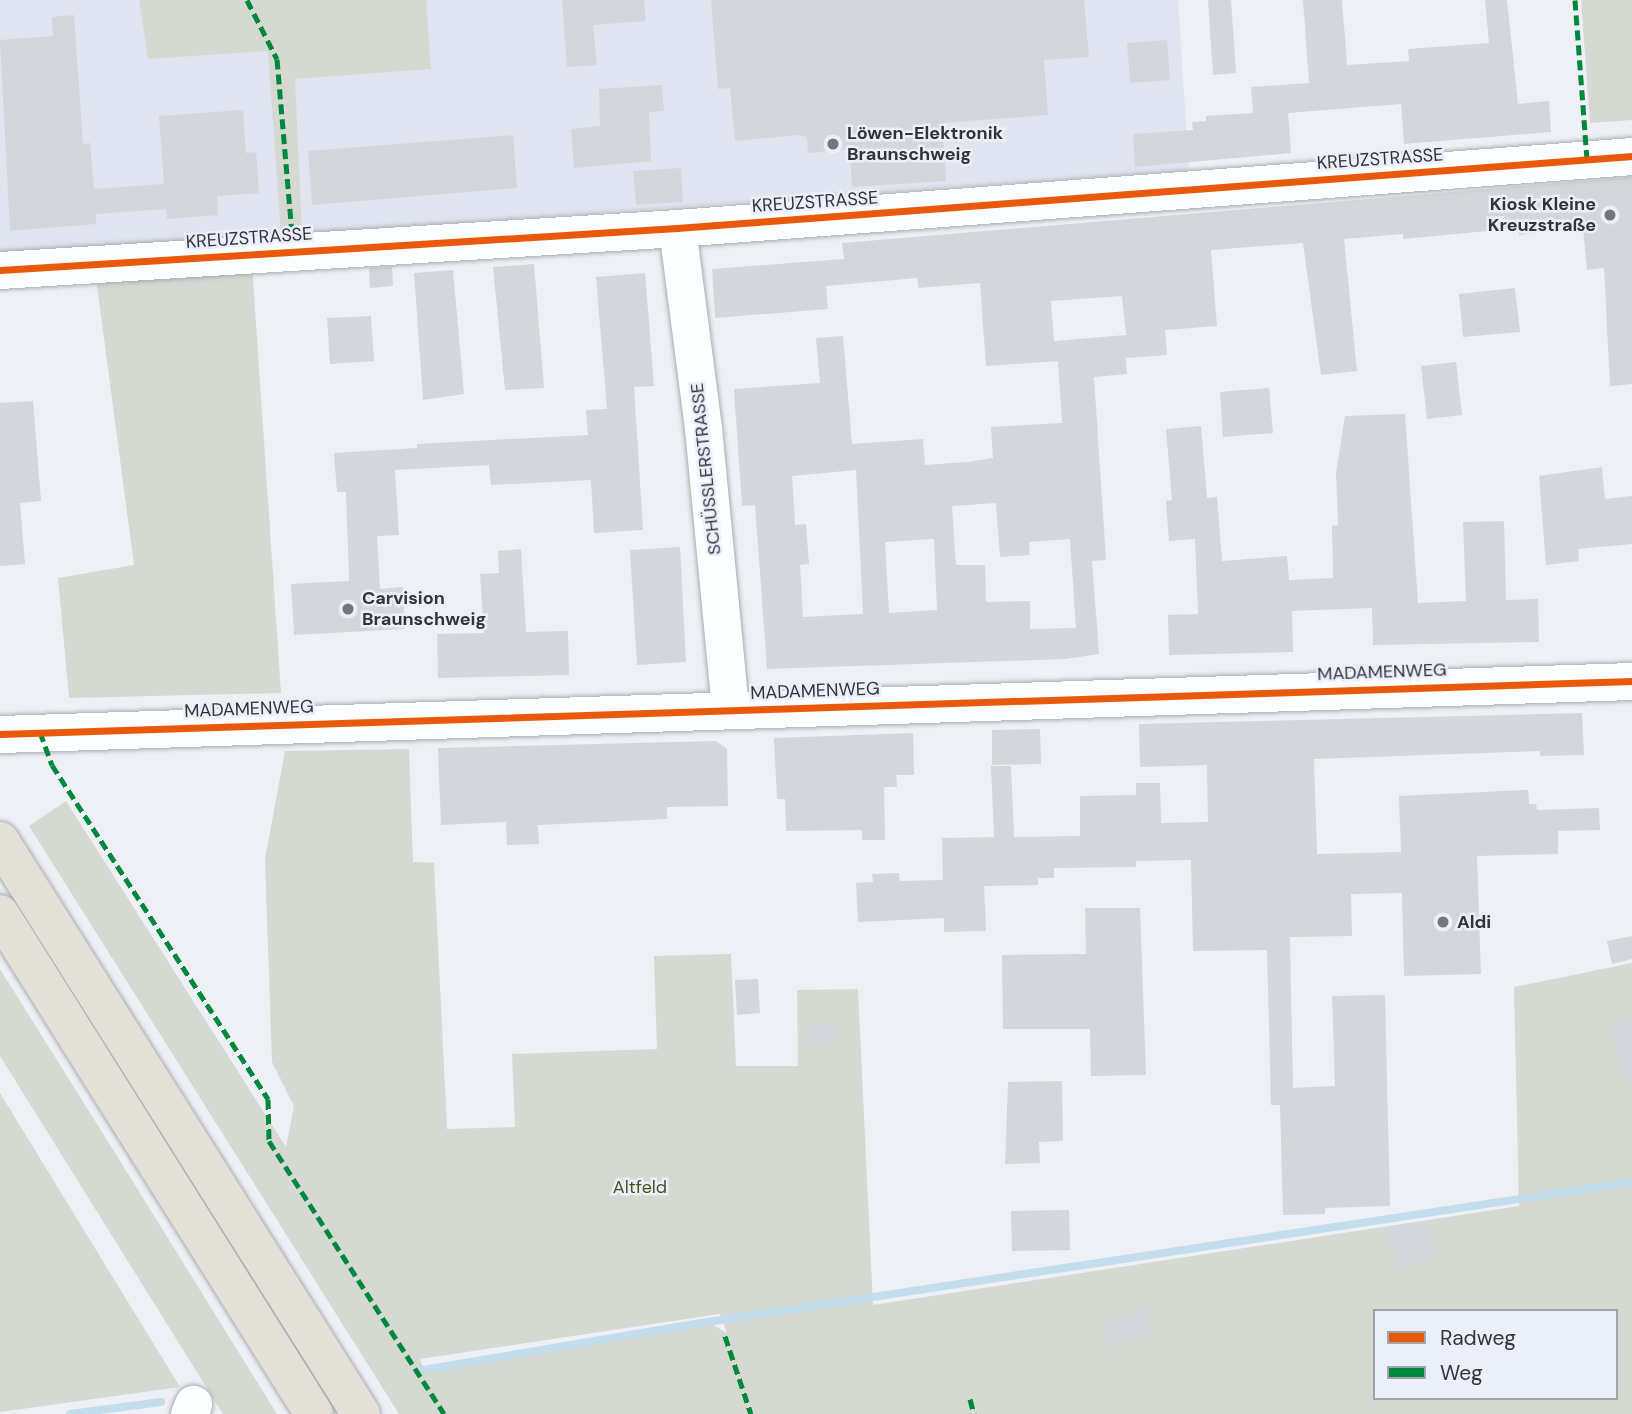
<!DOCTYPE html>
<html>
<head>
<meta charset="utf-8">
<style>
	body { margin:0 }
	#map { position:relative; width:1632px; height:1414px; overflow:hidden; background:#eef0f6; font-family:"DM Sans",sans-serif }
	div>[style] { position:absolute }
	.built>* { inset:0; background:#dfe4f0 }
	.green>* { inset:0; background:#d6d9d1 }
	.stream>* { height:8px; margin:-4px; padding:0 4px; transform-origin:4px; border-radius:4px; background:#c3ddec }
	.building>* { inset:0; background:#d4d6db }
	.roads { filter:drop-shadow(0 0 2px #aaacb0) drop-shadow(0 0 2px #aaacb0) }
	.minor>* { height:37px; margin:-18.5px; padding:0 18.5px; transform-origin:18.5px; border-radius:18.5px; background:#fcfdfe }
	.highway>* { height:38px; margin:-19px; padding:0 19px; transform-origin:19px; border-radius:19px; background:#e3e0d8 }
	.quiet>* { height:5px; margin-top:-2.5px; transform-origin:0; background:repeating-linear-gradient(90deg,#00873e 0 10px,transparent 0 15px) }
	.cycleway>* { height:7px; margin:-3.5px; padding:0 3.5px; transform-origin:3.5px; border-radius:3.5px; background:#e8590c }
	.dots>* { width:19px; height:19px; translate:-50% -50%; box-sizing:border-box; border:4px solid #eaeffa; border-radius:50% }
	span { translate:-50% -50%; white-space:nowrap; text-align:center; line-height:1.15; -webkit-text-stroke:5px #eaeffa; paint-order:stroke }
	.poi-label { font-size:18px; color:#323439; font-weight:700 }
	.left { translate:0 -50%; text-align:left }
	.right { translate:-100% -50%; text-align:right }
	.street-label { font-size:18px; color:#323439 }
	.park-label { font-size:18px; color:#48521c }
	.legend { position:absolute; left:1373px; top:1309px; width:245px; height:91px; box-sizing:border-box; background:#eaeffa; border:2px solid #a0a4ad; margin:0; padding:9px 12px; list-style:none; font-size:21px; color:#323439 }
	.legend li { display:flex; align-items:center; gap:14px; height:35px }
	.legend b { width:35px; border:2px solid #a0a4ad }
</style>
</head>
<body>
<div id="map">
	<div class="built">
		<div style="clip-path:polygon(0 0,1178px 0,1189px 170px,0 256px)"></div>
	</div>
	<div class="green">
		<div style="clip-path:polygon(139px 0,426px 0,431px 69px,295px 79px,302px 234px,281px 236px,268px 51px,148px 59px)"></div>
		<div style="clip-path:polygon(1581px 0,1632px 0,1632px 120px,1590px 123px)"></div>
		<div style="clip-path:polygon(252px 264px,281px 693px,69px 698px,58px 578px,134px 565px,96px 278px)"></div>
		<div style="clip-path:polygon(evenodd,409px 749px,413px 862px,434px 863px,447px 1129px,515px 1127px,512px 1054px,657px 1049px,654px 956px,731px 954px,736px 1066px,798px 1066px,797px 990px,858px 989px,873px 1305px,1519px 1206px,1514px 987px,1632px 963px,1632px 1414px,399px 1414px,29px 826px,66px 801px,286px 1147px,294px 1106px,272px 1062px,265px 859px,285px 751px,409px 749px,1375px 1311px,1616px 1311px,1616px 1398px,1375px 1398px,1375px 1311px,409px 749px,720px 1314px,727px 1333px,708px 1322px,424px 1370px,420px 1359px,720px 1314px)"></div>
		<div style="clip-path:polygon(0 969px,112px 1148px,277px 1414px,223px 1414px,0 1056px)"></div>
		<div style="clip-path:polygon(0 1093px,180px 1387px,0 1412px)"></div>
	</div>
	<div class="stream">
		<div style="left:423px;top:1370px;width:289px;rotate:-9.6deg"></div>
		<div style="left:708px;top:1322px;width:935px;rotate:-8.62deg"></div>
		<div style="left:70px;top:1414px;width:92px;rotate:-7.5deg"></div>
	</div>
	<div class="building">
		<div style="clip-path:polygon(562px 0,644px 0,646px 21px,593px 25px,597px 65px,567px 67px)"></div>
		<div style="clip-path:polygon(711px 0,1084px 0,1089px 57px,1044px 60px,1048px 115px,942px 123px,946px 181px,852px 187px,850px 149px,808px 153px,807px 137px,797px 135px,735px 141px,730px 88px,718px 89px)"></div>
		<div style="clip-path:polygon(1208px 0,1231px 0,1236px 73px,1213px 75px)"></div>
		<div style="clip-path:polygon(1303px 0,1342px 0,1347px 65px,1409px 61px,1408px 49px,1489px 43px,1485px 0,1507px 0,1518px 104px,1549px 101px,1551px 132px,1404px 144px,1401px 104px,1288px 113px,1291px 153px,1135px 167px,1133px 134px,1193px 130px,1192px 122px,1206px 121px,1206px 116px,1253px 113px,1251px 87px,1309px 83px)"></div>
		<div style="clip-path:polygon(74px 15px,83px 144px,90px 143px,94px 189px,164px 184px,159px 116px,243px 110px,246px 153px,256px 152px,259px 193px,217px 196px,218px 215px,167px 219px,166px 209px,96px 214px,96px 224px,10px 231px,0 40px,53px 36px,52px 17px)"></div>
		<div style="clip-path:polygon(1167px 40px,1170px 80px,1130px 83px,1127px 43px)"></div>
		<div style="clip-path:polygon(662px 85px,664px 111px,649px 112px,651px 161px,574px 168px,571px 129px,600px 126px,599px 89px)"></div>
		<div style="clip-path:polygon(513px 135px,517px 188px,312px 205px,308px 151px)"></div>
		<div style="clip-path:polygon(681px 168px,683px 202px,636px 205px,633px 171px)"></div>
		<div style="clip-path:polygon(evenodd,1632px 177px,1632px 384px,1610px 386px,1604px 268px,1587px 270px,1583px 229px,1519px 235px,1519px 228px,1403px 239px,1403px 234px,1344px 239px,1357px 371px,1321px 375px,1303px 243px,1211px 250px,1217px 326px,1165px 330px,1167px 355px,1126px 358px,1127px 374px,1094px 377px,1106px 560px,1092px 561px,1099px 654px,1065px 659px,767px 669px,755px 505px,742px 506px,734px 389px,820px 383px,816px 338px,843px 336px,852px 444px,923px 439px,925px 465px,967px 462px,993px 458px,991px 427px,1062px 423px,1058px 361px,986px 366px,980px 283px,918px 288px,917px 278px,826px 286px,828px 309px,715px 318px,712px 269px,844px 259px,842px 243px,1632px 177px,1122px 296px,1126px 335px,1054px 341px,1051px 301px,1122px 296px,1632px 177px,856px 470px,863px 614px,803px 617px,800px 565px,809px 564px,806px 524px,795px 525px,792px 476px,856px 470px,1632px 177px,996px 503px,1000px 557px,1030px 555px,1029px 542px,1070px 539px,1076px 628px,1030px 629px,1030px 601px,986px 602px,985px 565px,956px 565px,952px 506px,996px 503px,1632px 177px,934px 539px,937px 610px,889px 613px,885px 542px,934px 539px)"></div>
		<div style="clip-path:polygon(534px 264px,544px 388px,505px 390px,493px 267px)"></div>
		<div style="clip-path:polygon(392px 267px,393px 286px,370px 288px,369px 268px)"></div>
		<div style="clip-path:polygon(453px 270px,464px 394px,423px 400px,414px 273px)"></div>
		<div style="clip-path:polygon(645px 273px,654px 386px,634px 387px,643px 530px,594px 533px,591px 480px,491px 485px,489px 465px,395px 470px,399px 535px,377px 536px,380px 589px,403px 587px,405px 629px,294px 635px,291px 584px,349px 581px,346px 492px,337px 492px,334px 453px,417px 448px,417px 444px,588px 435px,586px 410px,607px 409px,596px 277px)"></div>
		<div style="clip-path:polygon(1515px 288px,1520px 332px,1463px 337px,1459px 294px)"></div>
		<div style="clip-path:polygon(371px 316px,374px 361px,330px 364px,327px 318px)"></div>
		<div style="clip-path:polygon(1456px 362px,1462px 415px,1427px 419px,1421px 366px)"></div>
		<div style="clip-path:polygon(1269px 388px,1273px 433px,1223px 437px,1220px 392px)"></div>
		<div style="clip-path:polygon(33px 401px,41px 501px,20px 503px,25px 564px,0 566px,0 403px)"></div>
		<div style="clip-path:polygon(1405px 414px,1418px 603px,1466px 601px,1463px 522px,1504px 521px,1506px 600px,1538px 599px,1539px 642px,1373px 645px,1372px 608px,1292px 611px,1293px 652px,1169px 655px,1168px 615px,1198px 614px,1195px 539px,1169px 541px,1166px 501px,1172px 500px,1166px 429px,1201px 426px,1207px 498px,1217px 497px,1222px 561px,1287px 556px,1289px 580px,1333px 578px,1332px 526px,1338px 525px,1336px 473px,1345px 416px)"></div>
		<div style="clip-path:polygon(1602px 467px,1605px 499px,1632px 496px,1632px 544px,1578px 549px,1579px 561px,1546px 565px,1539px 476px)"></div>
		<div style="clip-path:polygon(680px 547px,686px 662px,637px 665px,630px 550px)"></div>
		<div style="clip-path:polygon(521px 549px,526px 632px,568px 631px,569px 675px,438px 678px,437px 634px,484px 633px,480px 574px,499px 573px,498px 551px)"></div>
		<div style="clip-path:polygon(1582px 713px,1584px 755px,1540px 756px,1540px 751px,1314px 759px,1317px 854px,1401px 852px,1399px 796px,1528px 790px,1529px 804px,1536px 804px,1537px 810px,1599px 808px,1600px 830px,1558px 831px,1558px 854px,1477px 856px,1481px 974px,1404px 976px,1402px 893px,1351px 894px,1352px 936px,1290px 937px,1293px 1088px,1335px 1086px,1332px 996px,1385px 995px,1390px 1206px,1325px 1208px,1325px 1214px,1283px 1215px,1280px 1105px,1271px 1105px,1267px 950px,1193px 951px,1191px 860px,1136px 861px,1136px 867px,1054px 868px,1054px 878px,1038px 878px,1038px 885px,984px 886px,986px 931px,944px 932px,944px 918px,858px 922px,856px 883px,873px 882px,872px 874px,899px 873px,900px 881px,943px 880px,942px 838px,994px 837px,991px 766px,1011px 766px,1014px 837px,1080px 836px,1080px 796px,1136px 795px,1136px 783px,1160px 783px,1161px 823px,1208px 822px,1207px 765px,1140px 767px,1139px 724px)"></div>
		<div style="clip-path:polygon(1040px 729px,1041px 764px,992px 765px,992px 730px)"></div>
		<div style="clip-path:polygon(913px 733px,914px 775px,896px 775px,897px 787px,884px 787px,885px 840px,862px 840px,862px 830px,786px 831px,785px 799px,777px 799px,774px 738px)"></div>
		<div style="clip-path:polygon(716px 741px,727px 749px,728px 806px,667px 807px,667px 819px,538px 825px,539px 844px,507px 845px,506px 822px,441px 825px,438px 748px)"></div>
		<div style="clip-path:polygon(1085px 908px,1140px 908px,1146px 1075px,1091px 1076px,1090px 1029px,1003px 1029px,1002px 955px,1086px 954px)"></div>
		<div style="clip-path:polygon(1632px 936px,1632px 959px,1612px 964px,1607px 941px)"></div>
		<div style="clip-path:polygon(758px 979px,760px 1013px,737px 1015px,735px 980px)"></div>
		<div style="clip-path:polygon(1632px 1019px,1632px 1082px,1625px 1082px,1610px 1025px)"></div>
		<div style="clip-path:polygon(836px 1023px,837px 1043px,809px 1045px,808px 1025px)"></div>
		<div style="clip-path:polygon(1062px 1081px,1063px 1141px,1039px 1142px,1040px 1163px,1005px 1164px,1008px 1082px)"></div>
		<div style="clip-path:polygon(1069px 1210px,1070px 1250px,1012px 1251px,1011px 1211px)"></div>
		<div style="clip-path:polygon(1427px 1223px,1436px 1257px,1396px 1268px,1386px 1229px)"></div>
		<div style="clip-path:polygon(1143px 1308px,1151px 1332px,1108px 1346px,1100px 1323px)"></div>
	</div>
	<div class="roads">
		<div class="minor">
			<div style="left:677px;top:228px;width:202px;rotate:82.6deg"></div>
			<div style="left:703px;top:428px;width:283px;rotate:84.5deg"></div>
			<div style="left:0;top:270px;width:678px;rotate:-3.55deg"></div>
			<div style="left:677px;top:228px;width:958px;rotate:-4.31deg"></div>
			<div style="left:0;top:734px;width:1633px;rotate:-1.86deg"></div>
			<div style="left:189px;top:1414px;width:11px;rotate:-68deg"></div>
		</div>
		<div class="highway">
			<div style="left:0;top:841px;width:677px;rotate:57.79deg"></div>
			<div style="left:0;top:914px;width:590px;rotate:57.87deg"></div>
		</div>
	</div>
	<div class="quiet">
		<div style="left:247px;top:0;width:66px;rotate:63deg"></div>
		<div style="left:277px;top:59px;width:177px;rotate:85.1deg"></div>
		<div style="left:1575px;top:0;width:159px;rotate:85.7deg"></div>
		<div style="left:40px;top:732px;width:35px;rotate:70deg"></div>
		<div style="left:52px;top:765px;width:398px;rotate:57.1deg"></div>
		<div style="left:268px;top:1099px;width:42px;rotate:88.6deg"></div>
		<div style="left:269px;top:1141px;width:324px;rotate:57.3deg"></div>
		<div style="left:725px;top:1336px;width:82px;rotate:71.6deg"></div>
		<div style="left:970px;top:1399px;width:16px;rotate:75deg"></div>
	</div>
	<div class="cycleway">
		<div style="left:0;top:270px;width:678px;rotate:-3.55deg"></div>
		<div style="left:677px;top:228px;width:958px;rotate:-4.31deg"></div>
		<div style="left:0;top:734px;width:1633px;rotate:-1.86deg"></div>
	</div>
	<div class="dots">
		<div style="left:833px;top:144px;background:#74767b"></div>
		<div style="left:1610px;top:215px;background:#74767b"></div>
		<div style="left:348px;top:609px;background:#74767b"></div>
		<div style="left:1443px;top:922px;background:#74767b"></div>
	</div>
	<div class="poi-label">
		<span class="left" style="left:847px;top:144px">Löwen-Elektronik<br>Braunschweig</span>
		<span class="right" style="left:1596px;top:215px">Kiosk Kleine<br>Kreuzstraße</span>
		<span class="left" style="left:362px;top:609px">Carvision<br>Braunschweig</span>
		<span class="left" style="left:1457px;top:922px">Aldi</span>
	</div>
	<div class="street-label">
		<span style="left:1380px;top:159px;rotate:-4deg">KREUZSTRASSE</span>
		<span style="left:815px;top:202px;rotate:-4deg">KREUZSTRASSE</span>
		<span style="left:249px;top:238px;rotate:-4deg">KREUZSTRASSE</span>
		<span style="left:706px;top:469px;rotate:-96deg">SCHÜSSLERSTRASSE</span>
		<span style="left:1382px;top:672px;rotate:-2deg">MADAMENWEG</span>
		<span style="left:815px;top:691px;rotate:-2deg">MADAMENWEG</span>
		<span style="left:249px;top:709px;rotate:-2deg">MADAMENWEG</span>
	</div>
	<div class="park-label">
		<span style="left:640px;top:1187px">Altfeld</span>
	</div>
	<ul class="legend">
	<li><b style="height:9px;background:#e8590c"></b>Radweg</li>
	<li><b style="height:9px;background:#00873e"></b>Weg</li>
	</ul>
</div>
</body>
</html>
